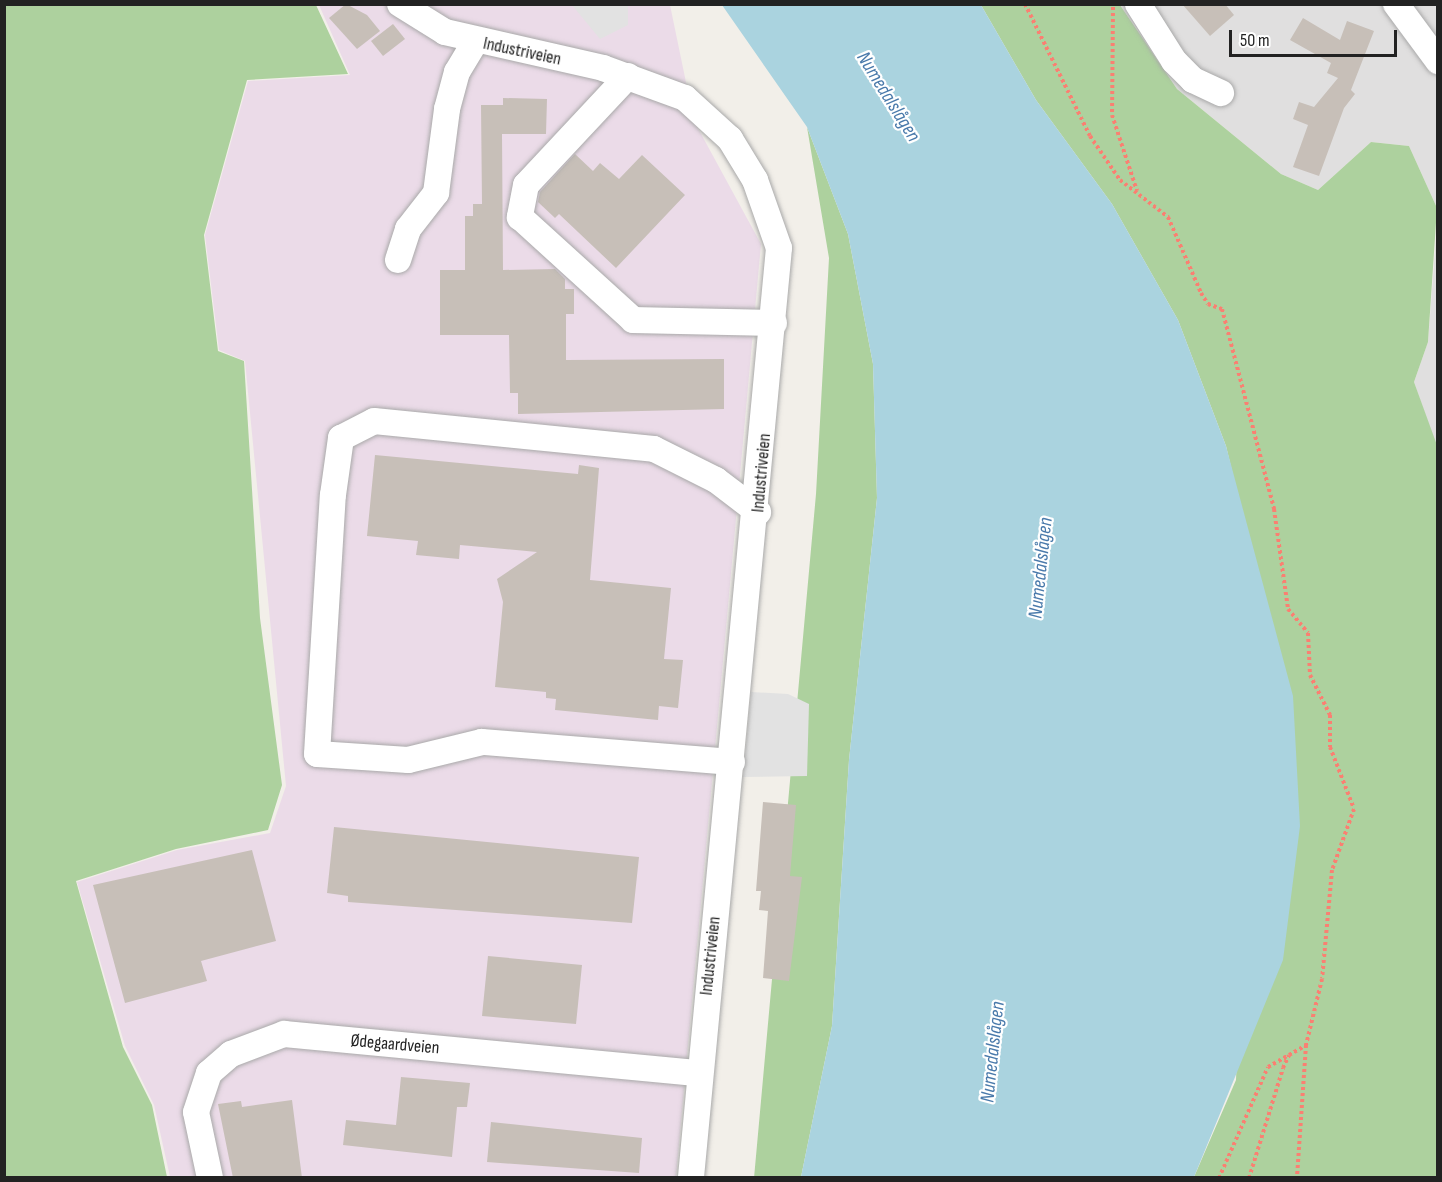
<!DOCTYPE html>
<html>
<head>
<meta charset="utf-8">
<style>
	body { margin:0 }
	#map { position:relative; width:1442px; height:1182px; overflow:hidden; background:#f2efe9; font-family:"Sofia Sans Condensed",sans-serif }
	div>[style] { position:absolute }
	.residential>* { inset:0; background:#e0dfdf }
	.industrial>* { inset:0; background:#ebdbe8 }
	.forest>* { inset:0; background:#add19e }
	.parking>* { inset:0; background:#e2e2e2 }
	.water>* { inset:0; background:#aad3df }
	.building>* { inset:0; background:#c7bfb8 }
	.path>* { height:4px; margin-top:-2px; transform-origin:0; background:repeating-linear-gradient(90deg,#fa8072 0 3px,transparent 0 6px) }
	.roads { filter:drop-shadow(0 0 2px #a9a9a9) drop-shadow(0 0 2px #a9a9a9) }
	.minor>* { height:26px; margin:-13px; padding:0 13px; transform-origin:13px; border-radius:13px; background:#fff }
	span { translate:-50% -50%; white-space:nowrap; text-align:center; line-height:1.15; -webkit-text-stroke:4.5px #fff; paint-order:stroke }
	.street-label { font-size:18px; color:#222 }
	.water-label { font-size:20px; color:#4a7aab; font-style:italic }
	.frame { position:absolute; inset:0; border:6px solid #222; pointer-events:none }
	.scale { position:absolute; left:1229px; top:30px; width:168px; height:27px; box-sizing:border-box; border:3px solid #222; border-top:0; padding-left:8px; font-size:18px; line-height:21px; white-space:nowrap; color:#222; -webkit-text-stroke:4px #fff; paint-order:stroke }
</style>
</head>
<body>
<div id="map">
	<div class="residential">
		<div style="clip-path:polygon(1120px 5px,1437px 5px,1437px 208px,1409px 146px,1371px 142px,1318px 190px,1281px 174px,1177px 89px)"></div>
		<div style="clip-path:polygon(1437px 225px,1437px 448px,1414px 382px,1428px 342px)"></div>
	</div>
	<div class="industrial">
		<div style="clip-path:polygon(319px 5px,670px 5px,694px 121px,761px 244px,676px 1177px,170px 1177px,154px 1105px,125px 1046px,77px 882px,177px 850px,270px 833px,286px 786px,245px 361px,219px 350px,205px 235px,248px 81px,350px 75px)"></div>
	</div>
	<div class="forest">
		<div style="clip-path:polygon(5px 4px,316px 5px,348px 74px,247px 80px,204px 235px,218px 351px,244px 361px,260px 618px,282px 785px,268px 830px,176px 849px,76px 881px,123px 1047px,152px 1105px,167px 1177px,5px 1177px)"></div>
		<div style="clip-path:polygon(981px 5px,1120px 5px,1177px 89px,1281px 174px,1318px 190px,1371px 142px,1409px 146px,1437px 208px,1428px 342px,1414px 382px,1438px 448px,1437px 1177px,1194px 1177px,1236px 1080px,1256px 571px,1226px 446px,1178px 320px,1112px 204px,1036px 100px)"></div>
		<div style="clip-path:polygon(807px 127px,848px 234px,873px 364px,877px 498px,849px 760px,832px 1026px,801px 1177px,754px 1178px,816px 494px,829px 258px)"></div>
	</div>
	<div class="parking">
		<div style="clip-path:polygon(572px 5px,628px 5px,628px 25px,600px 39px)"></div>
		<div style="clip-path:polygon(751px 692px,788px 694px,809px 704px,807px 776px,743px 777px)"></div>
	</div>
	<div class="water">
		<div style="clip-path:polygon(722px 5px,981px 5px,1036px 100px,1112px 204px,1178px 320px,1226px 446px,1293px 696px,1300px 826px,1283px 960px,1194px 1177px,801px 1177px,832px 1026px,849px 760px,877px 498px,873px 364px,848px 234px,807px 127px)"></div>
	</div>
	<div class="building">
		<div style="clip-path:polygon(346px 4px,367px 15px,380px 31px,357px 49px,329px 18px)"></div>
		<div style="clip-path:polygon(1182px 4px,1225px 4px,1234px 15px,1210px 36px)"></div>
		<div style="clip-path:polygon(1303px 18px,1340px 40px,1347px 21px,1374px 31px,1351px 90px,1355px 94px,1344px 108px,1319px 176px,1293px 167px,1308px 125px,1293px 119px,1299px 102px,1314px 107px,1338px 78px,1327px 73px,1331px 63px,1290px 40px)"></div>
		<div style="clip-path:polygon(393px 24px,405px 39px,383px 56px,371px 41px)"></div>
		<div style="clip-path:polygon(503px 98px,547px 99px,546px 134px,502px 134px,503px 270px,555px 269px,565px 279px,565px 289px,574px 289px,574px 314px,566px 314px,566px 360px,724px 359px,724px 409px,518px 414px,518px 393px,510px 393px,509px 335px,440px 335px,440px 270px,465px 270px,465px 216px,473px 216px,473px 204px,482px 204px,481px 105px,503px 105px)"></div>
		<div style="clip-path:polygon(575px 154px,593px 171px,600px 163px,619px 179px,642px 155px,685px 195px,616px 268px,559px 214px,555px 218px,538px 202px,540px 192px)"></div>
		<div style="clip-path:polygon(375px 455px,578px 474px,579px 465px,599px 468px,590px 580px,671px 588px,664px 659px,683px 660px,678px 708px,659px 706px,658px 720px,555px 710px,556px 699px,546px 698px,546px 692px,495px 687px,503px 602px,497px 579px,537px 552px,460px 545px,459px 559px,416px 555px,418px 541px,367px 536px)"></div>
		<div style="clip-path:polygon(763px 802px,796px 805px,790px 876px,802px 877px,789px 981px,763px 978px,768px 911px,759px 910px,761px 891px,756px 891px)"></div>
		<div style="clip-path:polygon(334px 827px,639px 857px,632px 923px,348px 902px,348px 896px,327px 893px)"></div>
		<div style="clip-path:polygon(252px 850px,276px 941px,201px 961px,207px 981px,125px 1003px,93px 885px)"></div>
		<div style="clip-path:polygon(488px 956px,582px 965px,576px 1024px,482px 1016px)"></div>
		<div style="clip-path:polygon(401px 1077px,470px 1083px,467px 1107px,457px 1107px,452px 1157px,343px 1145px,346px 1120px,396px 1125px)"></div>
		<div style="clip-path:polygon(292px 1100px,302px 1178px,233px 1178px,218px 1104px,241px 1101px,242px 1107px)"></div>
		<div style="clip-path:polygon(491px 1122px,642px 1138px,639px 1173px,487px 1162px)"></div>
	</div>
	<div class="path">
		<div style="left:1025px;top:4px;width:147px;rotate:63.8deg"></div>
		<div style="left:1090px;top:136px;width:53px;rotate:55.7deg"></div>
		<div style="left:1120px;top:180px;width:61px;rotate:37.6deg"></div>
		<div style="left:1168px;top:217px;width:83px;rotate:66.5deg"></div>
		<div style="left:1201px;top:293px;width:13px;rotate:58deg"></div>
		<div style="left:1208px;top:304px;width:15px;rotate:20deg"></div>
		<div style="left:1222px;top:309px;width:207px;rotate:75.4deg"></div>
		<div style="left:1274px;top:509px;width:101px;rotate:82deg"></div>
		<div style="left:1288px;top:609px;width:31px;rotate:50deg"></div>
		<div style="left:1308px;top:633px;width:42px;rotate:87.3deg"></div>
		<div style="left:1310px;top:675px;width:45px;rotate:63.4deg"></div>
		<div style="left:1330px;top:715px;width:32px;rotate:90deg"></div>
		<div style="left:1330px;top:747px;width:66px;rotate:68.8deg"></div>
		<div style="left:1354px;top:809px;width:65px;rotate:109.8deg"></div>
		<div style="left:1332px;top:870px;width:109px;rotate:95.2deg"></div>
		<div style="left:1322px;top:979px;width:68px;rotate:103.6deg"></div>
		<div style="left:1306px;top:1045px;width:133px;rotate:93.9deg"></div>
		<div style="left:1113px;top:7px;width:108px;rotate:90.5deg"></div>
		<div style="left:1112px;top:115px;width:80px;rotate:71.8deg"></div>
		<div style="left:1219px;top:1178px;width:121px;rotate:-66.2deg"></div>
		<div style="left:1268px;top:1067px;width:24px;rotate:-30deg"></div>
		<div style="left:1249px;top:1178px;width:115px;rotate:-72.8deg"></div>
		<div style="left:1283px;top:1068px;width:14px;rotate:-65deg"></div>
		<div style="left:1289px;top:1055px;width:20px;rotate:-30deg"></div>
	</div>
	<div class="roads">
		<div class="minor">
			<div style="left:400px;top:4px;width:53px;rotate:31.9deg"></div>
			<div style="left:445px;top:32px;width:162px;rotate:12.8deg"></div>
			<div style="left:603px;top:68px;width:87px;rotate:20.1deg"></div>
			<div style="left:685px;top:98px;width:61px;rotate:42.3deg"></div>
			<div style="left:730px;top:139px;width:48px;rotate:58.6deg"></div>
			<div style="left:755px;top:180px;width:72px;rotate:70.6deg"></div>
			<div style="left:779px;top:248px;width:934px;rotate:95.41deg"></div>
			<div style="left:1138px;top:4px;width:67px;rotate:57.7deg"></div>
			<div style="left:1174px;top:61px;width:27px;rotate:45deg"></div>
			<div style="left:1193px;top:80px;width:31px;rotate:25deg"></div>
			<div style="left:1396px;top:4px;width:71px;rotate:53.6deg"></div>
			<div style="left:628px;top:76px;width:149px;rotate:133.1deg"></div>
			<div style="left:526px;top:185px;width:33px;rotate:101deg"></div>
			<div style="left:520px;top:217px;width:153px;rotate:42.3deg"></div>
			<div style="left:633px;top:320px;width:141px;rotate:1.2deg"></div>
			<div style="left:398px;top:260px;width:33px;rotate:-72deg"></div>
			<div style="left:408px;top:229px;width:46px;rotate:-52.1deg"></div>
			<div style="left:436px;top:193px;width:85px;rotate:-82.5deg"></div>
			<div style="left:447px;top:109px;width:38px;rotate:-75deg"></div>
			<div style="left:457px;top:72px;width:35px;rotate:-59deg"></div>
			<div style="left:732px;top:762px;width:251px;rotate:-175.4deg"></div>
			<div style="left:482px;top:742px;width:76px;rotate:166.3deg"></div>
			<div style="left:408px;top:760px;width:91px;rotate:-176.2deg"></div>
			<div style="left:317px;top:754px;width:259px;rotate:-86.5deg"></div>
			<div style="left:333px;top:495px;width:58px;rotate:-82deg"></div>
			<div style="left:341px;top:438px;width:37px;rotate:-27deg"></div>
			<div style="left:374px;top:421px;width:281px;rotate:5.7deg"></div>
			<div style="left:654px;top:449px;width:69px;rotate:26.6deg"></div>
			<div style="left:716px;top:480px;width:53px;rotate:37.3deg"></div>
			<div style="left:210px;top:1178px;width:67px;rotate:-102deg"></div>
			<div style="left:196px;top:1112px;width:41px;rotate:-71.6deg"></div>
			<div style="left:209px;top:1073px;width:29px;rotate:-41deg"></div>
			<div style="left:231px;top:1054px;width:57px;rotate:-20.7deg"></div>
			<div style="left:284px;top:1034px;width:417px;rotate:5.4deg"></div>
		</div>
	</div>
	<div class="street-label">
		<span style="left:522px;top:52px;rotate:12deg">Industriveien</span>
		<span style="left:762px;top:473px;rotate:-85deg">Industriveien</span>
		<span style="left:711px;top:956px;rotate:-84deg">Industriveien</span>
		<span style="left:395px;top:1045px;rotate:5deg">Ødegaardveien</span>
	</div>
	<div class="water-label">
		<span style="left:888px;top:97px;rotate:58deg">Numedalslågen</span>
		<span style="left:1041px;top:568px;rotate:-84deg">Numedalslågen</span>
		<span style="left:993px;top:1052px;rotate:-84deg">Numedalslågen</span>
	</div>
	<div class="frame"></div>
	<div class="scale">50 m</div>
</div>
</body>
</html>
